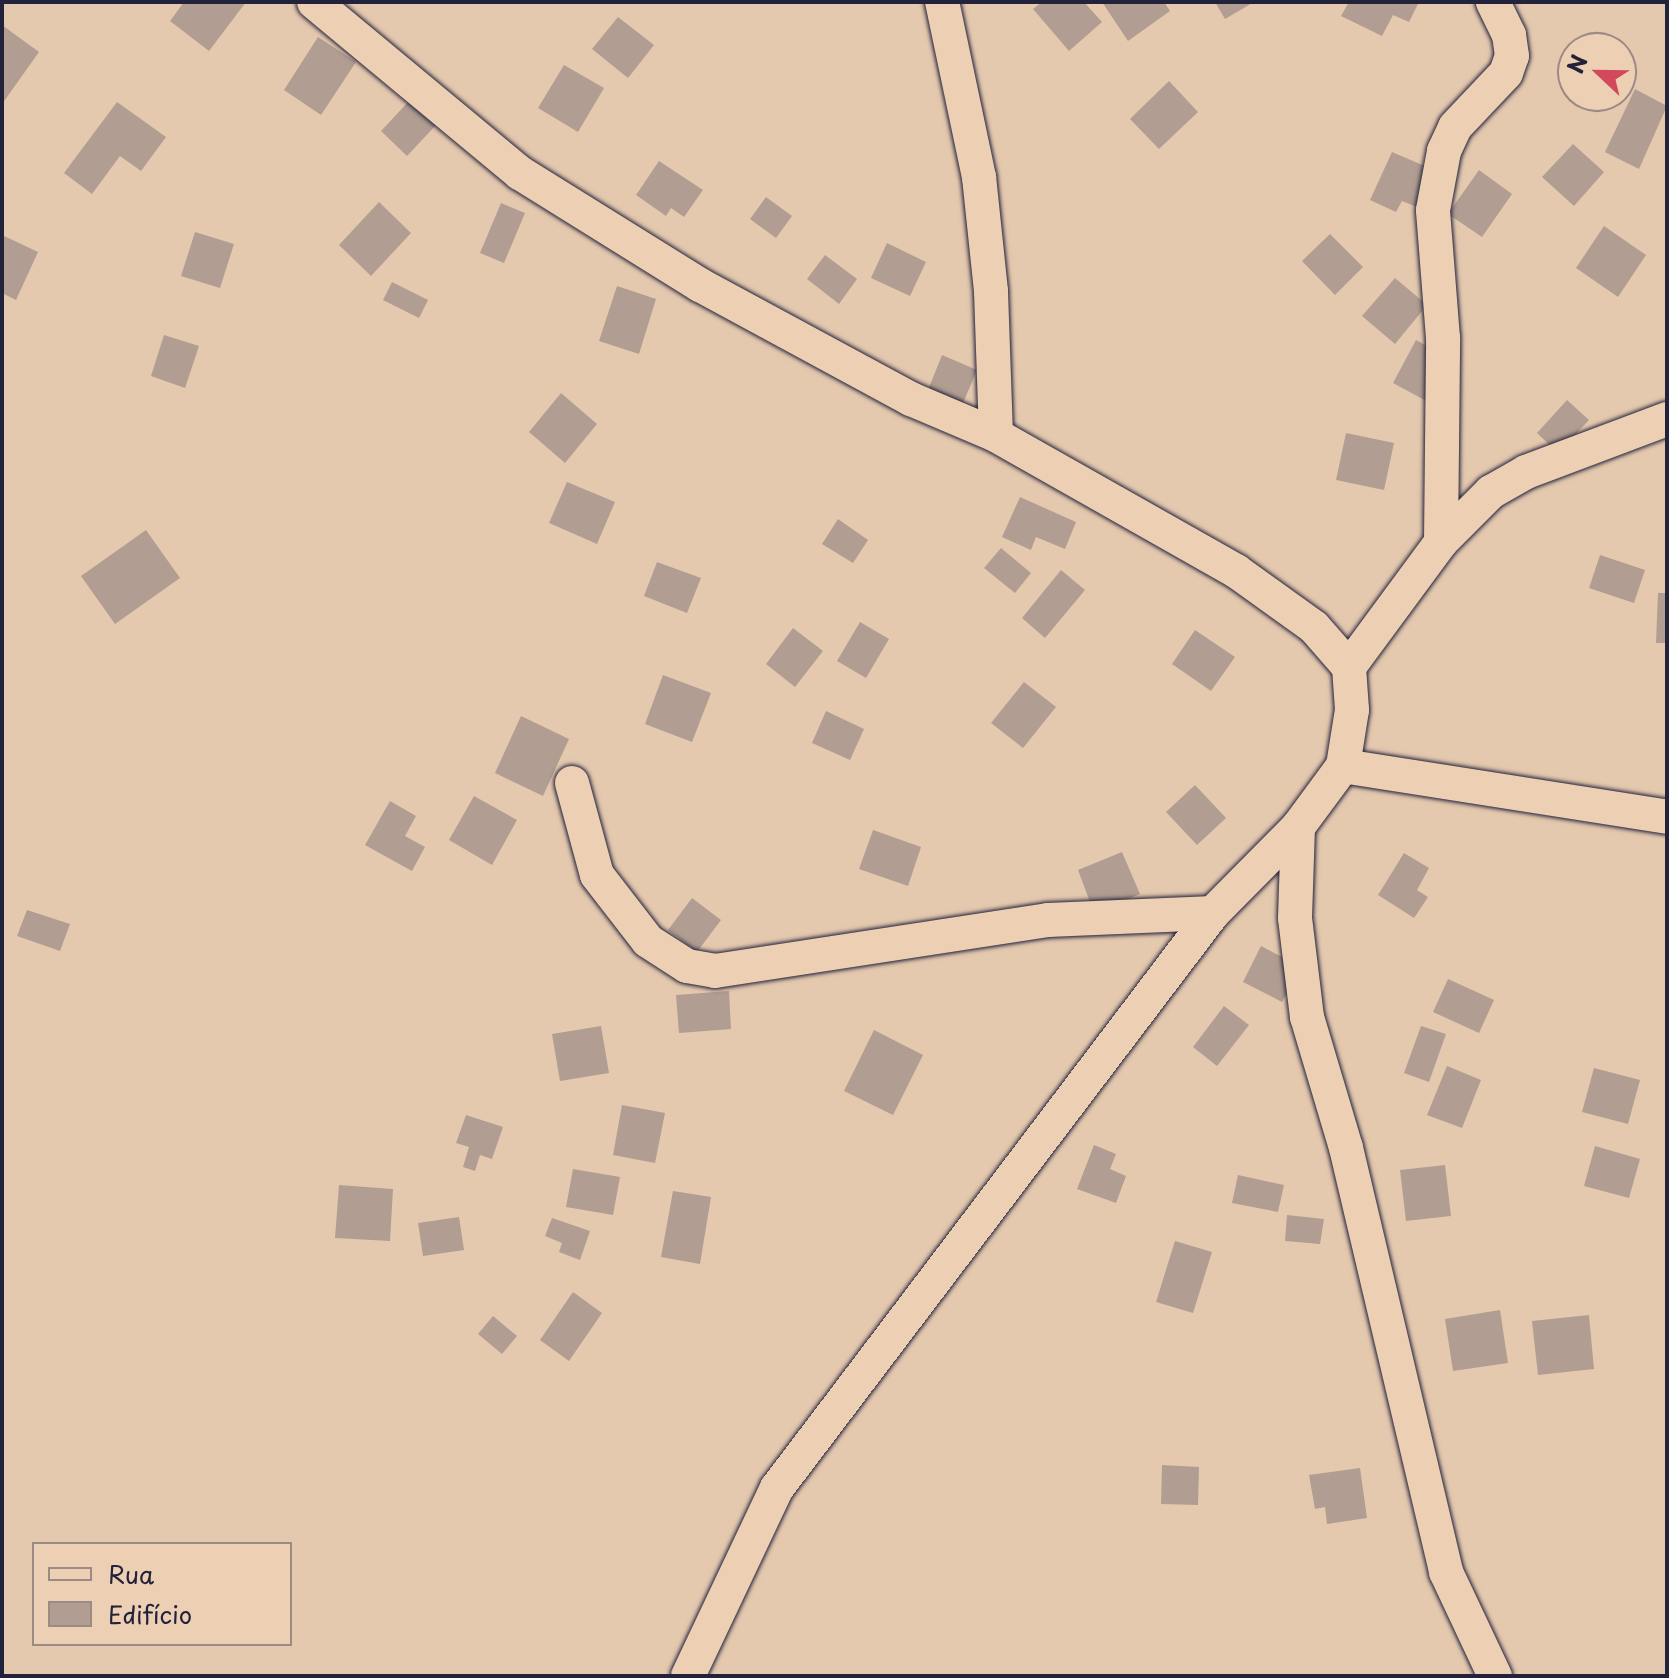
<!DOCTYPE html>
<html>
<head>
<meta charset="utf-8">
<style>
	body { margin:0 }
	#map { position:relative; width:1669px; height:1678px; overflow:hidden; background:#e5c9af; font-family:"Playpen Sans",sans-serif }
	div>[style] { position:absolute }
	.building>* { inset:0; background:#b19d91 }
	.roads { filter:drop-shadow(0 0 2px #22223b) drop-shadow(0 0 2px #22223b) }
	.minor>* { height:34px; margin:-17px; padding:0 17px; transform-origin:17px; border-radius:17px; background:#edd0b4 }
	span { translate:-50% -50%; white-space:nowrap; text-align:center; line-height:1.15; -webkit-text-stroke:6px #edd0b4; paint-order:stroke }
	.frame { position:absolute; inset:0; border:4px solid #22223b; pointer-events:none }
	.legend { position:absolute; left:32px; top:1542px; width:260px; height:104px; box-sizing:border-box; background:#edd0b4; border:2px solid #9c8a84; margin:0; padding:10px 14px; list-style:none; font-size:24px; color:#22223b }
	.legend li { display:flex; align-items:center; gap:16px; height:40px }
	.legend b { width:40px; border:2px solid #9c8a84 }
	.north { position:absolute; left:1557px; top:32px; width:80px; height:80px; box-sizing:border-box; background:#edd0b4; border:2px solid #9c8a84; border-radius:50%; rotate:292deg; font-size:22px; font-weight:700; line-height:32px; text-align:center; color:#22223b }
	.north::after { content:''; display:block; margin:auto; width:28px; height:36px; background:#d1495b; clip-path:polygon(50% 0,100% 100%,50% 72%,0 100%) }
</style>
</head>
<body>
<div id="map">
	<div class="building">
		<div style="clip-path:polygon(184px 2px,246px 2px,209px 51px,170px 21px)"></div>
		<div style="clip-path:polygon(1042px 2px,1084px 2px,1102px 22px,1069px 51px,1033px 9px)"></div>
		<div style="clip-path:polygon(1102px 2px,1164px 2px,1170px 11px,1128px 41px)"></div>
		<div style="clip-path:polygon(1215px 2px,1254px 2px,1225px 19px)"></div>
		<div style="clip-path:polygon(1349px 2px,1419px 2px,1409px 22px,1393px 15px,1382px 36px,1341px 16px)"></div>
		<div style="clip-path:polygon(618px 17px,654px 45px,628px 78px,592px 49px)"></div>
		<div style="clip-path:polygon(2px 25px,39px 52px,2px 104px)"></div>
		<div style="clip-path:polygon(318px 37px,356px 62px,321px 115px,284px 90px)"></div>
		<div style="clip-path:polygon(564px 65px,604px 88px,578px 132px,538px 108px)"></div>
		<div style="clip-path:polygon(1169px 81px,1198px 112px,1159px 149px,1130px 119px)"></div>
		<div style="clip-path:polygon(1635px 89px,1667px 106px,1639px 169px,1605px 152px)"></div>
		<div style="clip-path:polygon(410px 100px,437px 124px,407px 156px,381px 131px)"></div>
		<div style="clip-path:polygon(117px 102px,166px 137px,141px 171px,120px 156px,92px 194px,64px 173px)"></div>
		<div style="clip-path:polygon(1573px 144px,1604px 172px,1574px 206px,1542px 177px)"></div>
		<div style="clip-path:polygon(1392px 152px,1434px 170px,1417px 207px,1402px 201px,1396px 212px,1370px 200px)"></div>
		<div style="clip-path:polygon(659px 161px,703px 190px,684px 217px,671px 208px,666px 216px,636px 195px)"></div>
		<div style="clip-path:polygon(1479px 170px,1512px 194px,1482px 237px,1448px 214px)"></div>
		<div style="clip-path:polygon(766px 197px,792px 216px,776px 238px,750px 219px)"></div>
		<div style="clip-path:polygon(379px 202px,411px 233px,371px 276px,339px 245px)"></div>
		<div style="clip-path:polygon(501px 203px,525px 213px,504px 263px,480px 253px)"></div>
		<div style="clip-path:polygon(1604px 226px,1646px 255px,1618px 297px,1576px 268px)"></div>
		<div style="clip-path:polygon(195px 232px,234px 244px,220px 288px,181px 276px)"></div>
		<div style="clip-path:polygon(1330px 234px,1363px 267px,1335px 295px,1302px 261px)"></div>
		<div style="clip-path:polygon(2px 235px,38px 252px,16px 300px,2px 293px)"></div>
		<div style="clip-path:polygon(887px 243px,926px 262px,910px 296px,871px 278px)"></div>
		<div style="clip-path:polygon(825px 255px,857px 279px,839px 304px,807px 279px)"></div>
		<div style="clip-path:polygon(1395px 278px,1427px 305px,1395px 344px,1362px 316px)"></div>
		<div style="clip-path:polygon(392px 282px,428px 300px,419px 318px,383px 300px)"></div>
		<div style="clip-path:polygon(617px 286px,656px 299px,639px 354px,599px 341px)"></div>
		<div style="clip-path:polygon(164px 335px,199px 346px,185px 388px,151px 376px)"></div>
		<div style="clip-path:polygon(1416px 340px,1453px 360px,1430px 403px,1393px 383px)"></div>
		<div style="clip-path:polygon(942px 355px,977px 370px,958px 415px,924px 400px)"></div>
		<div style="clip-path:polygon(561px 393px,597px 424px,565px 463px,529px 432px)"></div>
		<div style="clip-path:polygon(1567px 400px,1589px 420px,1558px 453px,1537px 433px)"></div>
		<div style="clip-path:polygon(1346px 433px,1394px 443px,1384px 490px,1336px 480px)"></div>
		<div style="clip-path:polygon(567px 482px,615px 502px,597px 544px,549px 523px)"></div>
		<div style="clip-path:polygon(1020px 497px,1076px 522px,1065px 549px,1036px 537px,1031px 550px,1002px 537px)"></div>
		<div style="clip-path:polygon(838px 519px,868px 540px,853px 563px,822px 544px)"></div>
		<div style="clip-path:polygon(146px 530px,180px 578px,115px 624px,81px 576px)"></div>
		<div style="clip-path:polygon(1001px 548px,1031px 573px,1015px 593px,984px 568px)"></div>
		<div style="clip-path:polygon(1600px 555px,1645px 570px,1634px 603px,1589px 588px)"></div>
		<div style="clip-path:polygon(657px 562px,701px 578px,687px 613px,644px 596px)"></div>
		<div style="clip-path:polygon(1061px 570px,1085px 590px,1045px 638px,1022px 618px)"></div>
		<div style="clip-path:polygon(1658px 593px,1667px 593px,1667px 643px,1656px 643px)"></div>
		<div style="clip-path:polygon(860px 622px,889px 639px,866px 678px,837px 661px)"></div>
		<div style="clip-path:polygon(793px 628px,823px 651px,795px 687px,766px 664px)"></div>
		<div style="clip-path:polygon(1195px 630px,1235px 657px,1211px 691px,1172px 664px)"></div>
		<div style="clip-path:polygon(663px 675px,711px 693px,692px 742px,645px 724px)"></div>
		<div style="clip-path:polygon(1024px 682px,1056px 707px,1023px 748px,991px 723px)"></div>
		<div style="clip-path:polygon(826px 711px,864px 729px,850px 760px,812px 743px)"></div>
		<div style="clip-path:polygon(521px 716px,569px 739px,543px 796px,495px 773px)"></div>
		<div style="clip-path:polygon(1195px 785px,1226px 818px,1197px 845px,1166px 812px)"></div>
		<div style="clip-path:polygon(474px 796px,517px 820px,492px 865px,449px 840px)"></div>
		<div style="clip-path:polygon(390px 801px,416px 816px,405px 836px,425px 847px,412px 871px,365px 845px)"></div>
		<div style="clip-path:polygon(873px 830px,921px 847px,908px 886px,859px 869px)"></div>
		<div style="clip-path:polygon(1122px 852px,1140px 894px,1094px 913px,1078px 870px)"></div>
		<div style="clip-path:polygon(1404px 853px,1429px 868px,1417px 890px,1428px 897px,1414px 918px,1378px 895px)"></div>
		<div style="clip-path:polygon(692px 898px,721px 920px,697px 952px,668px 930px)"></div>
		<div style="clip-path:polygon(27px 910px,70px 924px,60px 951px,17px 936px)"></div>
		<div style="clip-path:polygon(1261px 946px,1301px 967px,1282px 1002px,1243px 982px)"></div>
		<div style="clip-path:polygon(1448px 979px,1494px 1000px,1479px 1033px,1433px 1012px)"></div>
		<div style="clip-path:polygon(729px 991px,731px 1029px,679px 1033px,676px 995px)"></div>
		<div style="clip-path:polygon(1224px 1006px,1249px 1025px,1217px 1066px,1193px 1047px)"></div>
		<div style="clip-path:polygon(601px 1026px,609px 1073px,560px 1081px,552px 1034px)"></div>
		<div style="clip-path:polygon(1421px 1026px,1446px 1034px,1429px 1082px,1404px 1073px)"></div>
		<div style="clip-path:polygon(874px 1030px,923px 1055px,893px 1115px,844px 1091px)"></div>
		<div style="clip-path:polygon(1447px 1066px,1481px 1080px,1462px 1128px,1427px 1115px)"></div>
		<div style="clip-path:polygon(1594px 1068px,1640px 1080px,1628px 1124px,1582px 1112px)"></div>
		<div style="clip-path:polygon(622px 1105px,665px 1113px,655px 1163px,613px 1155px)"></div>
		<div style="clip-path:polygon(466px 1115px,503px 1127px,492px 1159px,480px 1155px,475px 1171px,463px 1167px,469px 1147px,456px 1143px)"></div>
		<div style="clip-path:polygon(1094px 1145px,1116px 1154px,1110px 1169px,1126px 1176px,1116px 1203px,1077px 1189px)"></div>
		<div style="clip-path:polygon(1595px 1146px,1640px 1159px,1629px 1198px,1584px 1186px)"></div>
		<div style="clip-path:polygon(1445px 1165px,1451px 1216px,1406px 1221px,1400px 1170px)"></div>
		<div style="clip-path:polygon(573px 1169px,620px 1177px,613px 1215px,566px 1207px)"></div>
		<div style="clip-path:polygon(1238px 1175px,1284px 1185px,1278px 1212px,1232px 1203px)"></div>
		<div style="clip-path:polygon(339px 1185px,393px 1189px,390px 1241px,335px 1238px)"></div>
		<div style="clip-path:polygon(673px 1191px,711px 1197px,700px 1264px,661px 1257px)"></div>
		<div style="clip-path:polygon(1287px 1215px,1324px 1219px,1320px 1244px,1285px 1241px)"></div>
		<div style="clip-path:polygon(459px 1217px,464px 1250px,423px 1256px,418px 1223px)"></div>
		<div style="clip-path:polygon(552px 1218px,590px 1231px,580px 1260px,559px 1252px,562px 1243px,545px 1236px)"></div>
		<div style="clip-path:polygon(1175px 1241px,1212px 1252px,1193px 1313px,1156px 1302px)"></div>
		<div style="clip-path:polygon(573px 1292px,602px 1313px,569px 1361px,540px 1340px)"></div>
		<div style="clip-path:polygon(1500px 1310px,1508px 1363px,1453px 1371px,1445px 1319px)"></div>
		<div style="clip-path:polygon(1589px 1315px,1594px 1369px,1538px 1375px,1532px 1321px)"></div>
		<div style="clip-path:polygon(493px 1316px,517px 1336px,502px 1354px,478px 1334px)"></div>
		<div style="clip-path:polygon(1162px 1465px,1199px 1467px,1198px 1505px,1161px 1504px)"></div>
		<div style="clip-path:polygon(1360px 1468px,1367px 1518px,1327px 1524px,1325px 1507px,1315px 1509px,1309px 1475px)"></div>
	</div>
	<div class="roads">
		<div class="minor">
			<div style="left:314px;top:2px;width:268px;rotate:39.7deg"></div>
			<div style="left:520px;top:173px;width:212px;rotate:31.9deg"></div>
			<div style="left:700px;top:285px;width:240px;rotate:28.4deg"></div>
			<div style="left:911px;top:399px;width:92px;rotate:23deg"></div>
			<div style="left:1441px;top:542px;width:204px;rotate:-89.4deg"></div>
			<div style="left:1443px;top:338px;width:128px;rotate:-94.5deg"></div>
			<div style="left:1433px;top:210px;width:60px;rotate:-79.4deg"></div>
			<div style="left:1444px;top:151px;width:26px;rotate:-65deg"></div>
			<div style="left:1455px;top:127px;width:74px;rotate:-46.6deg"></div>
			<div style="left:1506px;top:73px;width:18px;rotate:-71deg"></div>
			<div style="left:1512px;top:56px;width:21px;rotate:-98deg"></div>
			<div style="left:1509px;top:35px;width:37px;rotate:-116deg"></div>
			<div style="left:1349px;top:667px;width:155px;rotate:-53.6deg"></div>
			<div style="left:1441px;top:542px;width:71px;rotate:-45deg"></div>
			<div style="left:1491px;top:492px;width:40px;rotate:-29.7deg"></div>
			<div style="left:1526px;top:472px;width:151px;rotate:-20.6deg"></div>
			<div style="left:1343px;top:766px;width:328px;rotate:8.9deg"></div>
			<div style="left:572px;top:783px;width:95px;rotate:74.8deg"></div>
			<div style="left:597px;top:875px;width:83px;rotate:52.3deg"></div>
			<div style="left:648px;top:941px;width:46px;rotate:32.7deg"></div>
			<div style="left:687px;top:966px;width:28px;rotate:10deg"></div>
			<div style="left:715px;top:971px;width:337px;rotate:-8.7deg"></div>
			<div style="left:1048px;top:920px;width:165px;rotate:-2.4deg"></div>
			<div style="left:1298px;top:827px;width:91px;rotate:91.9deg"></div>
			<div style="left:1295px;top:918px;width:100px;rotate:83.1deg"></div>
			<div style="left:1307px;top:1017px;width:137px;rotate:73.4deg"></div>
			<div style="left:1346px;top:1148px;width:436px;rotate:76.7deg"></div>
			<div style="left:1446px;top:1572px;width:115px;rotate:64.8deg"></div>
			<div style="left:688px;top:1676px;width:208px;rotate:-64.7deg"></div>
			<div style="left:777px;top:1488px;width:722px;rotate:-52.83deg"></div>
			<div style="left:1213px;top:913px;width:121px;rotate:-45.3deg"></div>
			<div style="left:1298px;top:827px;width:76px;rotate:-53.6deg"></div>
			<div style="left:1343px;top:766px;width:57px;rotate:-80.9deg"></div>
			<div style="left:1352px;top:710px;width:43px;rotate:-94deg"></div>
			<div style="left:1349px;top:667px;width:53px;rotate:-131.2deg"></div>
			<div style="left:1314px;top:627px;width:96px;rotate:-144.3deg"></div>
			<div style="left:1236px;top:571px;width:276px;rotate:-150.5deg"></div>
			<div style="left:996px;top:435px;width:144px;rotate:-92deg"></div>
			<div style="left:991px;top:291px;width:115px;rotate:-96deg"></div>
			<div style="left:979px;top:177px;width:179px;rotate:-101.9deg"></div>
		</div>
	</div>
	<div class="frame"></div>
	<ul class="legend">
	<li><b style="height:10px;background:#edd0b4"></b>Rua</li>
	<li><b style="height:22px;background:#b19d91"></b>Edifício</li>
	</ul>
	<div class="north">N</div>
</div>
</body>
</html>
